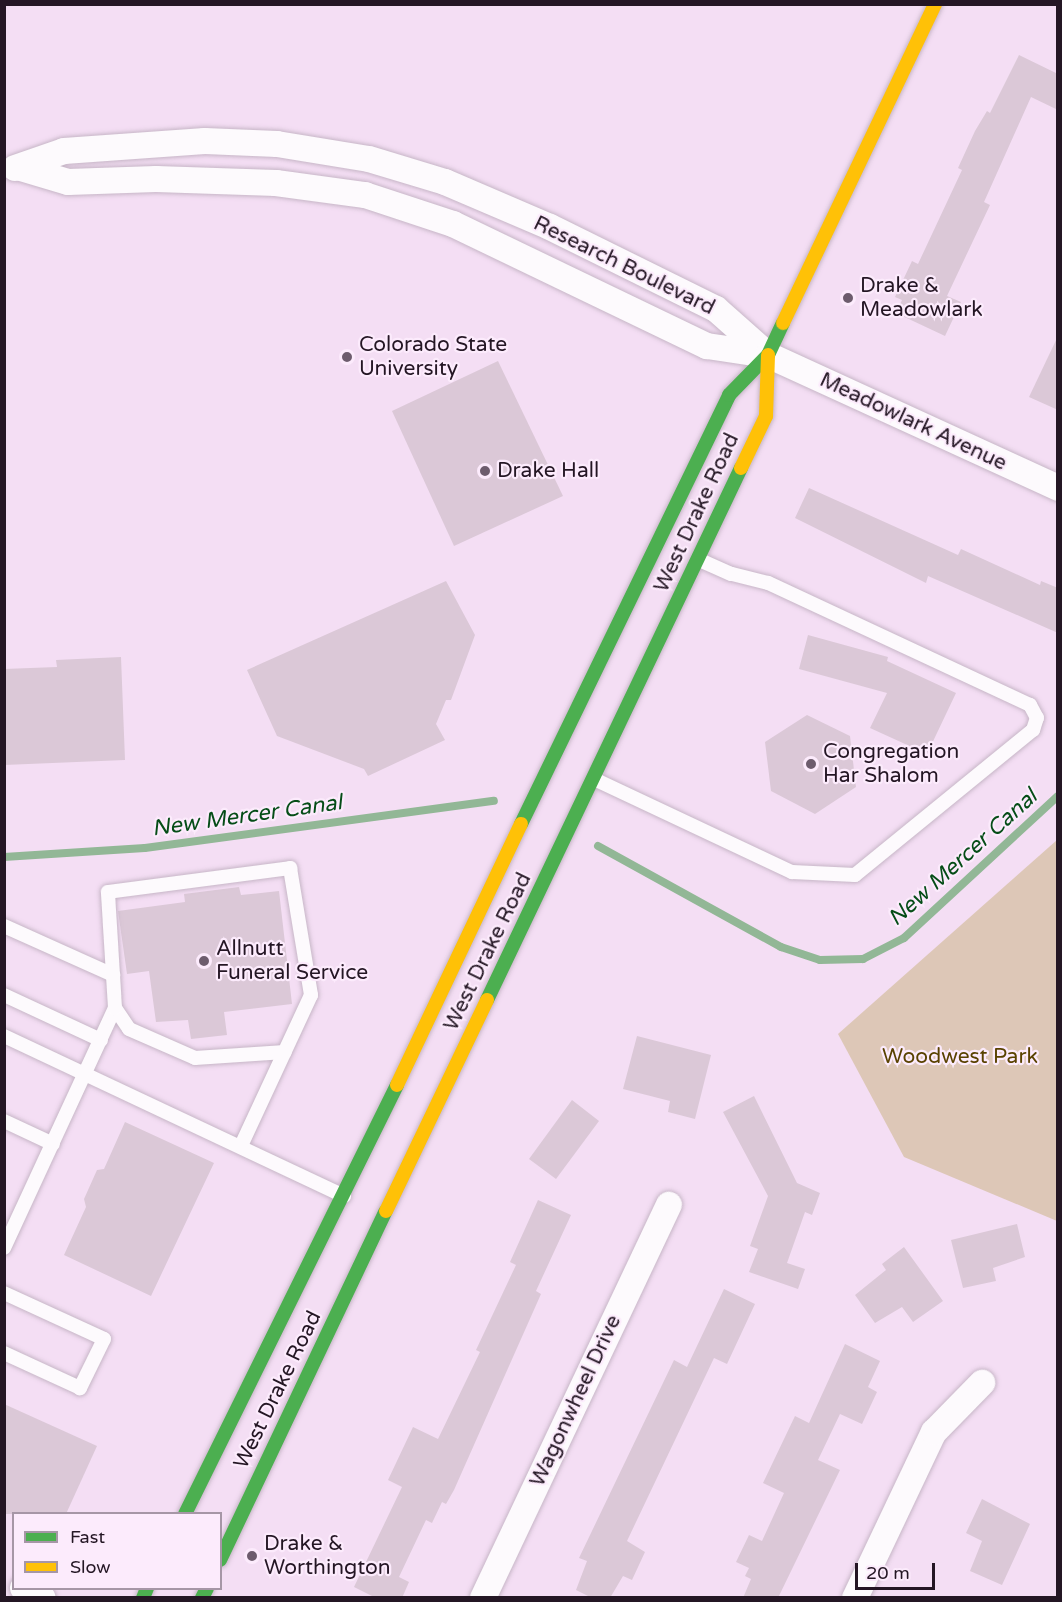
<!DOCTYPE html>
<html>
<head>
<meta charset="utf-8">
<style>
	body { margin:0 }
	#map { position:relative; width:1062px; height:1602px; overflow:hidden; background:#f4def4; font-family:"Varela Round",sans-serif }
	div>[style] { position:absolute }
	.green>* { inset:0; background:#ddc7b7 }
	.stream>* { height:8px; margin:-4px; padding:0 4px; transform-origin:4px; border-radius:4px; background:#92b796 }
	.building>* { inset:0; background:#dbc8d7 }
	.roads { filter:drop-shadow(0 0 2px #c7b6c7) drop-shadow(0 0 2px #c7b6c7) }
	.lane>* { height:14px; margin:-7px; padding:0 7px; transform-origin:7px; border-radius:7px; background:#fdfafd }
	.street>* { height:26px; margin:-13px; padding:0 13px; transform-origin:13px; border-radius:13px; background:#fdfafd }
	.fast>* { height:14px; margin:-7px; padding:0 7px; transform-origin:7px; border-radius:7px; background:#4caf50 }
	.slow>* { height:14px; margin:-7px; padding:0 7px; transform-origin:7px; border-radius:7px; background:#ffc107 }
	.dots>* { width:16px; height:16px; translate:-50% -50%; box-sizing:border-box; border:3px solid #fcebfc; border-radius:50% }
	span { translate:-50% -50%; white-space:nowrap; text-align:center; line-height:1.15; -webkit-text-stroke:4.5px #fcebfc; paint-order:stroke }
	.street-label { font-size:21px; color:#241624 }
	.poi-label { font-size:21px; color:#241624 }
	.left { translate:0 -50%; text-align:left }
	.park-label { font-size:21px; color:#594200 }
	.water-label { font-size:22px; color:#054d17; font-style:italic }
	.frame { position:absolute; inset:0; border:6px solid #241624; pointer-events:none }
	.legend { position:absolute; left:12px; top:1512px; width:210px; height:78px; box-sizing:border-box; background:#fcebfc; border:2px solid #a696a6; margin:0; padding:8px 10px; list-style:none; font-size:18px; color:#241624 }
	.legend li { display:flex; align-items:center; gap:12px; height:30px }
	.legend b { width:30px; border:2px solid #a696a6 }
	.scale { position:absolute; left:855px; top:1563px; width:80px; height:27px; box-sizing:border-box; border:3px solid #241624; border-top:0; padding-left:8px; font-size:18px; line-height:21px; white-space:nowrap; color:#241624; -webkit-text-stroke:4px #fcebfc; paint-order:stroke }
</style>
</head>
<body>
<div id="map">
	<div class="green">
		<div style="clip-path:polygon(1057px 840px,1057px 1221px,904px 1157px,838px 1034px)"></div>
	</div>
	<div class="stream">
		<div style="left:598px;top:846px;width:209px;rotate:28.9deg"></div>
		<div style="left:781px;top:947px;width:41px;rotate:18.4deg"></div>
		<div style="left:820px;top:960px;width:43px;rotate:-1.3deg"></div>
		<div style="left:863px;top:959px;width:46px;rotate:-27.1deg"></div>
		<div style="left:904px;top:938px;width:209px;rotate:-42.7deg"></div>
		<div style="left:4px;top:857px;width:141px;rotate:-3.7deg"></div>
		<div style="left:145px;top:848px;width:352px;rotate:-7.7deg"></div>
	</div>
	<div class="building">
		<div style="clip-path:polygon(1019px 55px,1058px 74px,1058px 110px,1031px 97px,984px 202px,990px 205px,947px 296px,961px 302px,945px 336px,896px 313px,902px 300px,895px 297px,912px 261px,918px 264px,962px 170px,958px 168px,975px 131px,987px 111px,990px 113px)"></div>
		<div style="clip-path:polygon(1058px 336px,1058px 410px,1029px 397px)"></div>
		<div style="clip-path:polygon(498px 361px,563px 496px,454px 546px,392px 411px)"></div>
		<div style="clip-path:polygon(809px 488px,958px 555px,961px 549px,1040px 585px,1041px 581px,1058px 588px,1058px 633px,928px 576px,926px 583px,795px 518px)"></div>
		<div style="clip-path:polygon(446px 581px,475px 635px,451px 700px,446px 700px,436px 724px,445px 740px,368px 776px,364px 769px,277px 736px,247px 670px)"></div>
		<div style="clip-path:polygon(808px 635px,888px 657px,887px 661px,956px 693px,927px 754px,870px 728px,887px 693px,799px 669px)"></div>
		<div style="clip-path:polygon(121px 657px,125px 760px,4px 765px,4px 669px,57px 667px,56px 660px)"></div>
		<div style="clip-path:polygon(807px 715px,850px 736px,856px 787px,815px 814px,771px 791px,765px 742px)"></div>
		<div style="clip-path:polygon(239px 887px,241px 895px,279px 891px,292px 1004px,224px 1012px,227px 1035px,191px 1039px,188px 1020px,156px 1022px,149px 971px,127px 974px,118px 911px,185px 902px,184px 894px)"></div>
		<div style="clip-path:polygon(637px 1036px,711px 1055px,695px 1119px,668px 1112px,670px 1101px,623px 1089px)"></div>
		<div style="clip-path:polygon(754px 1096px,797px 1183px,820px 1193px,812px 1215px,805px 1212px,787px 1263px,805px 1269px,798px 1289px,749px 1272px,758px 1249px,750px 1246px,768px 1196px,723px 1112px)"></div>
		<div style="clip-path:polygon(572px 1100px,599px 1121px,556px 1179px,529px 1159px)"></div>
		<div style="clip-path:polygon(125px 1122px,214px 1163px,151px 1296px,64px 1255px,86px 1207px,84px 1199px,97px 1170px,104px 1169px)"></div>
		<div style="clip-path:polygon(538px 1200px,571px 1215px,536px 1291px,541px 1294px,454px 1490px,446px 1504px,442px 1502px,432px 1523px,426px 1520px,399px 1577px,409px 1582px,402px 1598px,376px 1598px,354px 1587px,402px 1487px,388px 1480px,413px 1427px,438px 1439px,480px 1352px,476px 1350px,516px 1265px,510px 1262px)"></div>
		<div style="clip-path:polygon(1017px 1224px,1025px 1257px,993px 1268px,996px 1281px,963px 1288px,951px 1240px)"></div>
		<div style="clip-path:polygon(904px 1247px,943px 1301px,913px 1322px,902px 1307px,875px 1323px,855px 1295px,886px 1270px,882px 1264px)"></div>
		<div style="clip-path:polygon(724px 1289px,755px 1304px,727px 1364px,714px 1358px,627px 1541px,645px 1552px,632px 1580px,623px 1576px,610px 1598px,592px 1598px,576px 1590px,587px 1561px,579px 1558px,674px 1360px,687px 1367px)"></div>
		<div style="clip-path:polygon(845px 1344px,880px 1361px,868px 1387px,877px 1392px,862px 1424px,840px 1414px,818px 1460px,840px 1470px,778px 1598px,743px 1598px,751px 1579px,745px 1576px,749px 1568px,736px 1562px,749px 1535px,762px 1541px,784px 1493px,763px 1483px,795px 1416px,809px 1423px)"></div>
		<div style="clip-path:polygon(4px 1404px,97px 1446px,66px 1514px,4px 1514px)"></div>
		<div style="clip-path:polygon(982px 1499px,1030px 1524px,1002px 1585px,970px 1571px,982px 1541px,966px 1533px)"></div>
	</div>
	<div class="roads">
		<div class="lane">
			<div style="left:594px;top:779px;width:219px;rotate:25.2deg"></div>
			<div style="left:792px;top:872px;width:63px;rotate:2.7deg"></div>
			<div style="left:855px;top:875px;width:230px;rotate:-39.2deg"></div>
			<div style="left:1033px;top:730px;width:13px;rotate:-72deg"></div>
			<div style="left:1037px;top:718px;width:15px;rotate:-118deg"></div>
			<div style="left:1030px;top:705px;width:289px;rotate:-155deg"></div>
			<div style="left:768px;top:583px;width:38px;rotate:-166deg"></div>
			<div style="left:731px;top:574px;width:35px;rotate:-156deg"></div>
			<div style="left:4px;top:926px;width:120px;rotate:24.2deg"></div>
			<div style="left:4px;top:995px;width:107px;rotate:24.9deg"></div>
			<div style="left:115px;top:1008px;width:25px;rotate:56deg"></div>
			<div style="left:129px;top:1029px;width:72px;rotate:23.7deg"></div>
			<div style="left:195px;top:1058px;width:90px;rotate:-3.8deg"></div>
			<div style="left:4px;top:1036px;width:376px;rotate:25.2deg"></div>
			<div style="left:4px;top:1121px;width:54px;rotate:25.1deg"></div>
			<div style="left:4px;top:1248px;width:264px;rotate:-65.2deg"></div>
			<div style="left:115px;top:1008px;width:116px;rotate:-93.5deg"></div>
			<div style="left:108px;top:892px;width:184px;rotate:-7.5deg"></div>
			<div style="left:290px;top:868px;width:129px;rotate:80.6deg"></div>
			<div style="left:311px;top:995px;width:166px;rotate:114.9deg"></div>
			<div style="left:4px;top:1293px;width:110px;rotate:24.7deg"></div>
			<div style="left:104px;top:1339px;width:55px;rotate:116.1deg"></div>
			<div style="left:80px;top:1388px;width:84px;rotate:-155.3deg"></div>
		</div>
		<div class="street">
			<div style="left:15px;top:168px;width:52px;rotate:-19.1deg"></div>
			<div style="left:64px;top:151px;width:141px;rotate:-4.1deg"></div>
			<div style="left:205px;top:141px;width:72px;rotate:2.4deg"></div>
			<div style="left:277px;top:144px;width:93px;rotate:9.3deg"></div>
			<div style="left:369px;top:159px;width:79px;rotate:16.8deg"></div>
			<div style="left:445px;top:182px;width:114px;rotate:23.2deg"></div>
			<div style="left:550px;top:227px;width:185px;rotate:26.3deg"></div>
			<div style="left:716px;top:309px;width:69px;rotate:41.5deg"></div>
			<div style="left:21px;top:168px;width:49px;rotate:16.6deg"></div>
			<div style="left:68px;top:182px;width:88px;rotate:-2deg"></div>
			<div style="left:156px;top:179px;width:120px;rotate:1.9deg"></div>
			<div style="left:276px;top:183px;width:90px;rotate:7.7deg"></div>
			<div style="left:365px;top:195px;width:93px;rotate:18.2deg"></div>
			<div style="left:453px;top:224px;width:282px;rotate:25.7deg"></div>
			<div style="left:707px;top:346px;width:62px;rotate:8.4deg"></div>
			<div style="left:768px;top:355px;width:319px;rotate:24.6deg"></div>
			<div style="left:23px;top:1588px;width:22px;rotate:27deg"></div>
			<div style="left:483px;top:1598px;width:435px;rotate:-64.7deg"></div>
			<div style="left:855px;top:1598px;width:184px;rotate:-64.6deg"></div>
			<div style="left:934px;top:1432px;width:69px;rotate:-45.6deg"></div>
		</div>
		<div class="fast">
			<div style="left:521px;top:824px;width:477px;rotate:-64.1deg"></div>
			<div style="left:729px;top:395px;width:56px;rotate:-45.7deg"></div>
			<div style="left:768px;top:355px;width:35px;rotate:-65deg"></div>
			<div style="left:487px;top:1000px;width:590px;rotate:-64.48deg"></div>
			<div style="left:185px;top:1514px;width:479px;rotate:-63.7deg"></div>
			<div style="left:220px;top:1560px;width:386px;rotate:-64.6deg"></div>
			<div style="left:143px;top:1598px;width:11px;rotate:-68deg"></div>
			<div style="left:202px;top:1598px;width:11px;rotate:-63deg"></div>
		</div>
		<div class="slow">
			<div style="left:783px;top:323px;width:353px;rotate:-64.5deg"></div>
			<div style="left:741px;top:468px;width:58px;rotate:-64.3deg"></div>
			<div style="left:766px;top:416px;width:61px;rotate:-88.1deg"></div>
			<div style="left:397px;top:1085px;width:289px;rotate:-64.6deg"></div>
			<div style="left:386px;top:1211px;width:234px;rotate:-64.4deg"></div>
		</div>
	</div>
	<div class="dots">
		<div style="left:848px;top:298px;background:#6d5c6d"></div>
		<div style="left:347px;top:357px;background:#6d5c6d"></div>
		<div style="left:485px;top:471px;background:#6d5c6d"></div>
		<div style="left:811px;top:764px;background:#6d5c6d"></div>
		<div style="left:204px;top:961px;background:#6d5c6d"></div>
		<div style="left:252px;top:1556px;background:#6d5c6d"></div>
	</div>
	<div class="street-label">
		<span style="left:624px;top:266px;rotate:26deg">Research Boulevard</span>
		<span style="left:913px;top:422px;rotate:25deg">Meadowlark Avenue</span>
		<span style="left:697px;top:513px;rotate:-65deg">West Drake Road</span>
		<span style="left:488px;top:952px;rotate:-64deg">West Drake Road</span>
		<span style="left:278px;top:1390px;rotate:-64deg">West Drake Road</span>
		<span style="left:576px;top:1401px;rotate:-65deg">Wagonwheel Drive</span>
	</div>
	<div class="poi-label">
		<span class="left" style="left:860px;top:298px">Drake &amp;<br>Meadowlark</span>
		<span class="left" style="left:359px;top:357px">Colorado State<br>University</span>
		<span class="left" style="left:497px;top:471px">Drake Hall</span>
		<span class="left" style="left:823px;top:764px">Congregation<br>Har Shalom</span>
		<span class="left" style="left:216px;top:961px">Allnutt<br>Funeral Service</span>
		<span class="left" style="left:264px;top:1556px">Drake &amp;<br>Worthington</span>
	</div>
	<div class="park-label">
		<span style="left:960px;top:1057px">Woodwest Park</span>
	</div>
	<div class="water-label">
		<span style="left:247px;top:816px;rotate:-8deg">New Mercer Canal</span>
		<span style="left:963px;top:858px;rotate:-42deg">New Mercer Canal</span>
	</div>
	<div class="frame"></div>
	<ul class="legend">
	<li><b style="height:8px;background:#4caf50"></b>Fast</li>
	<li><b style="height:8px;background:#ffc107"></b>Slow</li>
	</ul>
	<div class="scale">20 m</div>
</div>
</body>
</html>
